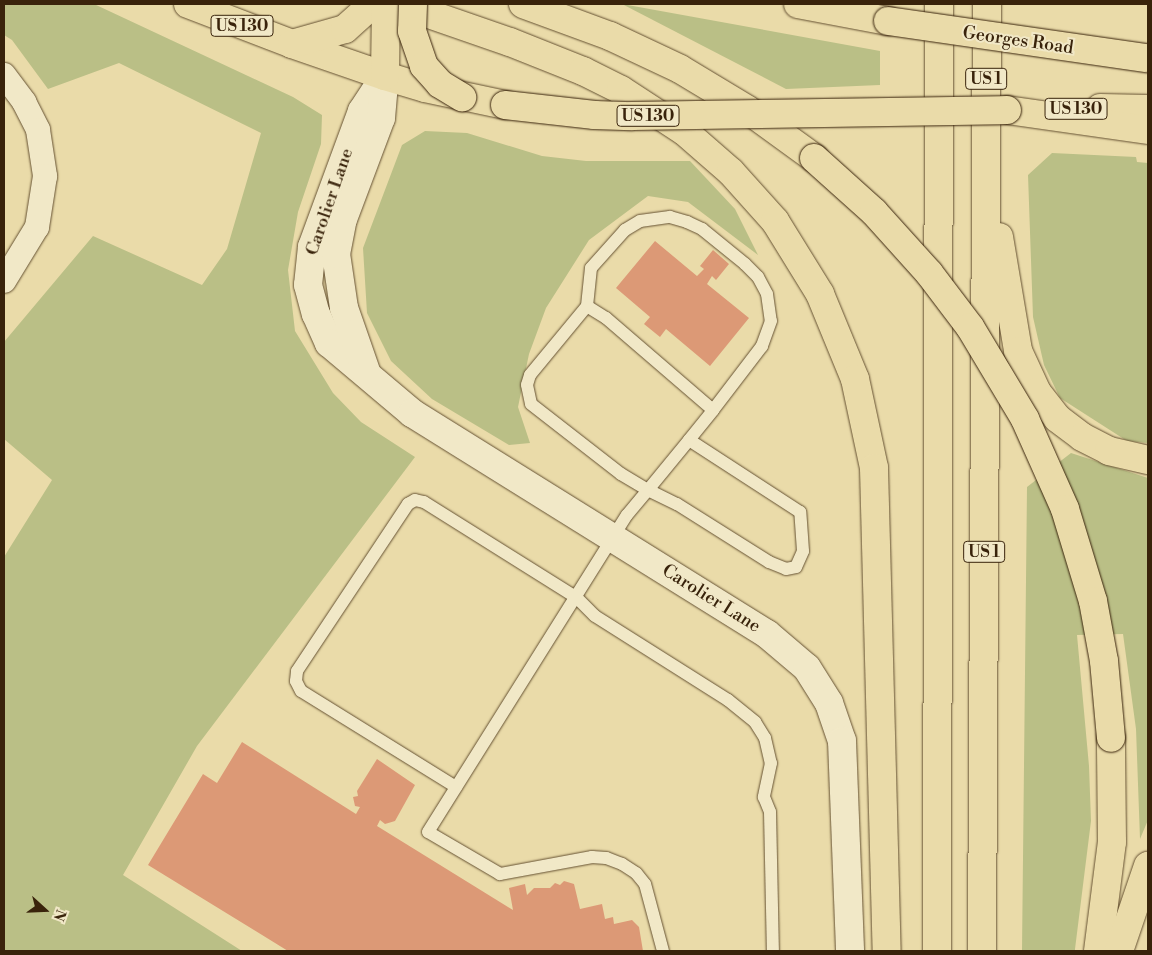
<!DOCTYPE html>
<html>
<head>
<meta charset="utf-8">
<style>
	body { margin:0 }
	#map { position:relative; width:1152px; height:955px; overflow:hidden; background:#eadba9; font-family:"Libre Bodoni",serif }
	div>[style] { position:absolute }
	.green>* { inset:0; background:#babf86 }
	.building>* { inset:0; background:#dc9976 }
	.roads { filter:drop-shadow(0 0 1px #655132) drop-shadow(0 0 1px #655132) }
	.service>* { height:12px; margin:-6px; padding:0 6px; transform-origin:6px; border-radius:6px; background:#f1e8c7 }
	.minor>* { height:24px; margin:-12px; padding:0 12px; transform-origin:12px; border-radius:12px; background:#f1e8c7 }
	.tertiary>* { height:28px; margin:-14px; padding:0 14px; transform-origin:14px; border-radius:14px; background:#f1e8c7 }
	.trunk>* { height:28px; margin:-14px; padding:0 14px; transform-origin:14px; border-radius:14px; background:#eadba9 }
	.bridges { filter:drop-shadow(0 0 1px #39230b) drop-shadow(0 0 1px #39230b) }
	.trunk-bridge>* { height:28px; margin:-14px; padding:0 14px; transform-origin:14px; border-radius:14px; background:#eadba9 }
	span { translate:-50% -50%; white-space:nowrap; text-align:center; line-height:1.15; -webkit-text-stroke:4px #f1e8c7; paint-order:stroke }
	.shield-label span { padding:1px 4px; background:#f1e8c7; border:1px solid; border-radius:4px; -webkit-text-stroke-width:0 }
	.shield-label { font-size:16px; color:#39230b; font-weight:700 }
	.street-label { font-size:18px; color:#39230b }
	.frame { position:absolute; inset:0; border:5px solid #39230b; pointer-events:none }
	.north { position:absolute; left:20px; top:885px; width:50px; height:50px; -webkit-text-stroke:4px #f1e8c7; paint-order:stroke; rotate:110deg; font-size:14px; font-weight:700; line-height:20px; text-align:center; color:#39230b }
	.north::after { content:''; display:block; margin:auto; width:18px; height:22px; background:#39230b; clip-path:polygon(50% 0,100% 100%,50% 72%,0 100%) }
</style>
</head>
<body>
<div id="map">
	<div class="green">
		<div style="clip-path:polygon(4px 4px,94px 4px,293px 97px,322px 115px,321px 144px,298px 212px,288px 270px,295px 331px,333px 393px,361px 422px,415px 457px,197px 746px,123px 875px,242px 951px,4px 951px,4px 557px,52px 480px,4px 439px,4px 342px,93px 236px,202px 285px,227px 249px,261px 133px,119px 63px,48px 89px,12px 40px,4px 35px)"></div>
		<div style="clip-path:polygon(622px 4px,880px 51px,880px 85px,786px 89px)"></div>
		<div style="clip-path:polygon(425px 131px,467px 133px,542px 156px,586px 161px,690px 161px,735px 209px,758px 255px,688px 202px,648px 196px,589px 240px,546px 308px,529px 354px,518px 407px,530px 443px,509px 445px,432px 399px,391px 361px,367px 313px,363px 248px,402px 145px)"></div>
		<div style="clip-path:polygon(1052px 153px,1136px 157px,1137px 162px,1148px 163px,1148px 443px,1127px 441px,1060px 398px,1044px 365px,1033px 317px,1028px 175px)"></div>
		<div style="clip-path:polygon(1071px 453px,1148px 478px,1148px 820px,1140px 839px,1136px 729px,1123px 634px,1077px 635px,1089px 766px,1091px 821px,1075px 949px,1075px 951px,1022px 951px,1027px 487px)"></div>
	</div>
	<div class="building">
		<div style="clip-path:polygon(655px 241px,697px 276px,704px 269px,700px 266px,713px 250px,729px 264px,716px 280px,712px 276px,707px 284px,749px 318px,710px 366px,666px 329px,660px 337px,644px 324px,650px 317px,616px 288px)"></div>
		<div style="clip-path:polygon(242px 742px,356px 814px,360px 807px,355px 806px,353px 797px,358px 796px,357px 791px,377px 759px,415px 785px,395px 821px,385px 824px,380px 820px,377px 826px,513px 910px,509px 888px,525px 884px,527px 895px,534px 888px,550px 888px,555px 883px,560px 885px,564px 881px,574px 884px,580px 909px,602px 904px,605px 919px,613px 917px,614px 924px,632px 920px,639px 927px,643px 951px,288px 951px,148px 865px,203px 774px,217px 783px)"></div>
	</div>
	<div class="roads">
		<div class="service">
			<div style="left:587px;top:306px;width:38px;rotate:-84deg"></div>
			<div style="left:591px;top:268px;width:51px;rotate:-48.2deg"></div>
			<div style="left:625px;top:230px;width:17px;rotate:-31deg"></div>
			<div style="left:640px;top:221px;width:30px;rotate:-8deg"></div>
			<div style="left:670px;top:217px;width:18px;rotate:16deg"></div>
			<div style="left:687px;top:222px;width:17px;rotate:25deg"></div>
			<div style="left:702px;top:229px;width:55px;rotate:39.1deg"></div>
			<div style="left:745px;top:264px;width:18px;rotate:45deg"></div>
			<div style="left:758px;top:277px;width:19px;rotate:62deg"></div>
			<div style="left:767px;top:294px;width:27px;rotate:82deg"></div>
			<div style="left:771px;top:321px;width:27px;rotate:110deg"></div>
			<div style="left:762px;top:346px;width:81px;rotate:127.4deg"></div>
			<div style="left:456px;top:787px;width:182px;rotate:-148.2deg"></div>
			<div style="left:301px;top:691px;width:11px;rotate:-117deg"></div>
			<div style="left:296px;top:681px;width:10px;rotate:-84deg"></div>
			<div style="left:297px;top:671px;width:201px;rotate:-56.4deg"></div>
			<div style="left:408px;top:504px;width:8px;rotate:-30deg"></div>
			<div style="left:415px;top:500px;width:9px;rotate:13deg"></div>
			<div style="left:424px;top:502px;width:181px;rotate:32.1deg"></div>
			<div style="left:577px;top:598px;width:25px;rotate:45deg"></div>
			<div style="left:595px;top:616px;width:157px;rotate:32.3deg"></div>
			<div style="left:728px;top:700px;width:35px;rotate:39deg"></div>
			<div style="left:755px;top:722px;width:19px;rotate:58deg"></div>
			<div style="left:765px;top:738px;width:26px;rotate:77deg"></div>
			<div style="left:771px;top:763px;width:35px;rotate:102deg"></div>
			<div style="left:764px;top:797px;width:16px;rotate:68deg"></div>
			<div style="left:770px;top:812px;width:139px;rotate:88.8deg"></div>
			<div style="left:663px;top:951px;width:69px;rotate:-105deg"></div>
			<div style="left:645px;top:884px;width:14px;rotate:-129deg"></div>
			<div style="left:636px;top:873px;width:17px;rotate:-147deg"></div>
			<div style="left:622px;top:864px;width:17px;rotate:-159deg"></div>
			<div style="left:606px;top:858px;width:14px;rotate:-176deg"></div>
			<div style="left:592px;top:857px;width:94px;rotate:169.5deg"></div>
			<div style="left:500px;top:874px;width:83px;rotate:-149.7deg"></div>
			<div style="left:428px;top:832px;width:374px;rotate:-57.9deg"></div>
			<div style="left:627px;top:515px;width:33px;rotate:-50deg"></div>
			<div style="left:648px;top:490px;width:65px;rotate:-50.6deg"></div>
			<div style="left:689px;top:440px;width:38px;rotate:-51deg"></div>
			<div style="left:713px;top:410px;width:141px;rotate:-139.3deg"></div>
			<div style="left:606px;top:318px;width:22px;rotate:-148deg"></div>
			<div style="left:587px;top:306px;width:89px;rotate:129.6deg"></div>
			<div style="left:530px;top:375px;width:10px;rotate:107deg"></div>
			<div style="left:527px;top:385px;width:19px;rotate:78deg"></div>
			<div style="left:531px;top:404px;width:114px;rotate:37.9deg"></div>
			<div style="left:621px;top:474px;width:31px;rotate:31deg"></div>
			<div style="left:648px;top:490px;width:32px;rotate:26deg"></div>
			<div style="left:677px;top:504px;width:109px;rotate:32.2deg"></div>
			<div style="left:769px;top:562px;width:18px;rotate:22deg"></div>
			<div style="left:786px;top:569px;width:10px;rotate:-11deg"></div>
			<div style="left:796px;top:567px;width:17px;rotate:-66deg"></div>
			<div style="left:803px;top:551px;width:39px;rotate:-94deg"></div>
			<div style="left:800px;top:512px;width:132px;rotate:-147deg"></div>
		</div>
		<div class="minor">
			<div style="left:4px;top:75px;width:34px;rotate:53deg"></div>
			<div style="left:24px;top:102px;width:31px;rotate:63deg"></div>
			<div style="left:38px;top:130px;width:47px;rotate:81.3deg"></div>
			<div style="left:45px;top:176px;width:52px;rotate:98.9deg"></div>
			<div style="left:37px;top:227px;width:63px;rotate:121.4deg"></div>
		</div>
		<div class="tertiary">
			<div style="left:385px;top:76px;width:42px;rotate:123.3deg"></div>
			<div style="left:362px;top:111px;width:145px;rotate:110.2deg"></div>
			<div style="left:312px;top:247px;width:38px;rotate:96deg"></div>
			<div style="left:308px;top:285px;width:30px;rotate:75deg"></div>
			<div style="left:316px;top:314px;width:32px;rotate:66deg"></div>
			<div style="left:329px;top:343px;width:109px;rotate:40.1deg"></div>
			<div style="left:412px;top:413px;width:418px;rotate:31.9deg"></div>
			<div style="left:767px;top:634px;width:52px;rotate:40.4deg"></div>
			<div style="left:807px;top:668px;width:41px;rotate:57.8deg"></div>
			<div style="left:829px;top:703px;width:40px;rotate:71.1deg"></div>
			<div style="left:842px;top:741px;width:210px;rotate:87.8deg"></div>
			<div style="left:367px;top:374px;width:70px;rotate:-109.2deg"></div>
			<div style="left:344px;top:308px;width:55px;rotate:-98.4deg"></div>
			<div style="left:336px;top:254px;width:36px;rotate:-79deg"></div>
			<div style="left:343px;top:219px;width:108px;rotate:-69.4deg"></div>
			<div style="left:381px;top:118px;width:37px;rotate:-85deg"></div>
		</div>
		<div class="trunk">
			<div style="left:188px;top:4px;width:111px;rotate:21deg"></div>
			<div style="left:292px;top:44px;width:98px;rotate:19deg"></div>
			<div style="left:385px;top:76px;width:42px;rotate:16.7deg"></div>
			<div style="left:425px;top:88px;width:82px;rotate:12deg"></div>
			<div style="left:400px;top:4px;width:116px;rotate:19.1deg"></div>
			<div style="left:510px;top:42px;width:79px;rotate:21.7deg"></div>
			<div style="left:583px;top:71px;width:42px;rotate:26.6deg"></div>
			<div style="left:621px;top:90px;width:75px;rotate:33.1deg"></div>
			<div style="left:684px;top:131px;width:62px;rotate:41.1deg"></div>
			<div style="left:731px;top:172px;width:66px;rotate:48.1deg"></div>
			<div style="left:775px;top:221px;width:86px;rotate:58.3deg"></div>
			<div style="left:820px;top:294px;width:92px;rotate:67.6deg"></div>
			<div style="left:855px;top:379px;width:91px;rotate:77.9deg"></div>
			<div style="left:874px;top:468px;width:483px;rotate:88.5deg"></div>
			<div style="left:523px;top:4px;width:93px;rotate:20.2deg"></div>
			<div style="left:610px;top:36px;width:77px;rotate:25.2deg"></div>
			<div style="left:680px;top:69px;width:79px;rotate:31.1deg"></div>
			<div style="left:748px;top:110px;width:82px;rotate:36deg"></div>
			<div style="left:798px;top:4px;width:92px;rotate:10.7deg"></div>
			<div style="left:292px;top:44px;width:55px;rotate:-15.8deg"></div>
			<div style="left:345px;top:29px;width:38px;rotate:-42deg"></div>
			<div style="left:385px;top:76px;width:72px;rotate:-89.2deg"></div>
			<div style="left:1100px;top:108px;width:48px;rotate:1.2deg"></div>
			<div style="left:1007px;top:110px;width:142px;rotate:8.1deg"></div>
			<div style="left:999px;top:237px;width:116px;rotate:80.5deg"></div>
			<div style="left:1018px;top:351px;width:45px;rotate:65.1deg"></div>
			<div style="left:1037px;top:392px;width:33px;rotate:52deg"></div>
			<div style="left:1057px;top:418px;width:31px;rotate:37deg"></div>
			<div style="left:1082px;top:437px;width:30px;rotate:27deg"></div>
			<div style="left:1109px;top:451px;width:40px;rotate:13deg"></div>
			<div style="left:937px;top:951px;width:947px;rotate:-89.88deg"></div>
			<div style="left:982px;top:951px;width:947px;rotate:-89.7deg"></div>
			<div style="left:1098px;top:951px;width:110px;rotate:-82.7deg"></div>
			<div style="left:1112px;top:842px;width:104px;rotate:-90.6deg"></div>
			<div style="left:1119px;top:951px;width:90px;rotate:-71.2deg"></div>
		</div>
	</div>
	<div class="bridges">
		<div class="trunk-bridge">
			<div style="left:413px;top:4px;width:27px;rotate:92deg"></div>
			<div style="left:412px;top:31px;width:37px;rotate:71deg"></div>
			<div style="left:424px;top:66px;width:24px;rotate:48deg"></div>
			<div style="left:440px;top:84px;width:26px;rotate:31deg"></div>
			<div style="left:888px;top:21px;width:261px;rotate:8.2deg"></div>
			<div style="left:505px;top:105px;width:90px;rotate:6.4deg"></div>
			<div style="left:594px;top:115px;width:38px;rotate:2deg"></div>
			<div style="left:632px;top:116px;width:375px;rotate:-0.9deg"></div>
			<div style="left:814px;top:158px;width:81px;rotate:42deg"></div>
			<div style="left:874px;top:212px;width:82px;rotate:48deg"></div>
			<div style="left:929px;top:273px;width:68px;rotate:52.8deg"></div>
			<div style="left:970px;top:327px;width:107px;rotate:59.1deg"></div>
			<div style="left:1025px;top:419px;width:98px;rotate:66deg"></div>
			<div style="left:1065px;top:509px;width:96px;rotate:73.1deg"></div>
			<div style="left:1093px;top:601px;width:61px;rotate:79.6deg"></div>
			<div style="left:1104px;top:661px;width:77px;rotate:84.8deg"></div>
		</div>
	</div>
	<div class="shield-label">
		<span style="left:242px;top:26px">US 130</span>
		<span style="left:986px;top:79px">US 1</span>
		<span style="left:1076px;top:109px">US 130</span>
		<span style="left:648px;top:116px">US 130</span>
		<span style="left:984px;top:552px">US 1</span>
	</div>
	<div class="street-label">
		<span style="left:1018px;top:41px;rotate:8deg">Georges Road</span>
		<span style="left:330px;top:202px;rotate:-71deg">Carolier Lane</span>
		<span style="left:711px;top:599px;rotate:32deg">Carolier Lane</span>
	</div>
	<div class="frame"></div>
	<div class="north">N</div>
</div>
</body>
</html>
